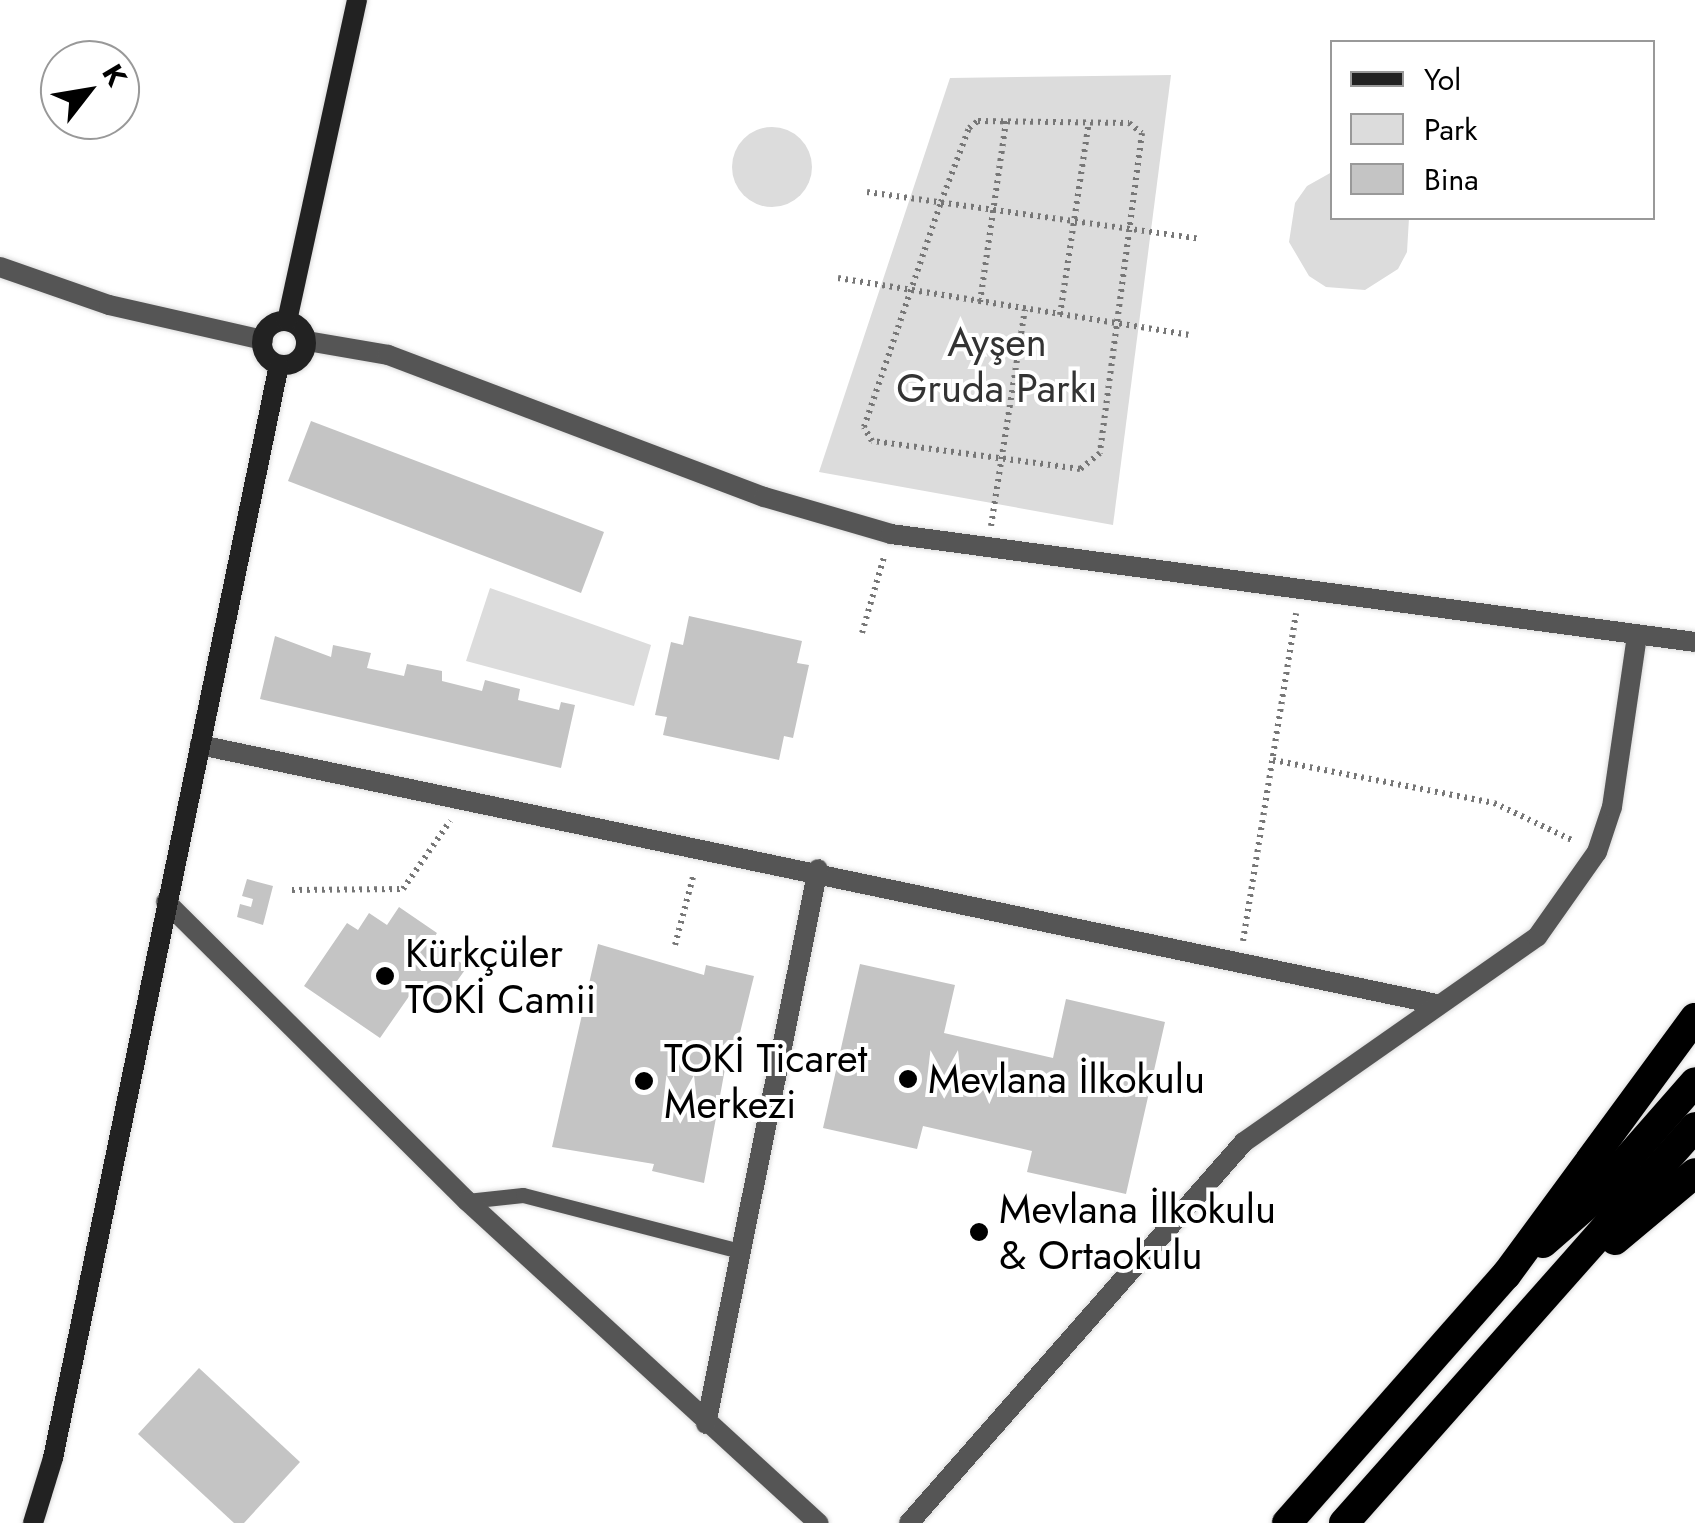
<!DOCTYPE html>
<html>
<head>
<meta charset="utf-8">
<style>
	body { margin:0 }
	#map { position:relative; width:1695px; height:1523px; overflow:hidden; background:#fff; font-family:Jost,sans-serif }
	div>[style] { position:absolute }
	.green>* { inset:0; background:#dcdcdc }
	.round { border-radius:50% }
	.building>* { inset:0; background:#c4c4c4 }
	.path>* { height:6px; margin-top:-3px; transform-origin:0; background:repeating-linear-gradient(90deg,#777 0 2.5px,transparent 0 7.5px) }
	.roads { filter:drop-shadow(0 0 2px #dbdbdb) drop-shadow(0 0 2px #dbdbdb) }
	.service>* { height:15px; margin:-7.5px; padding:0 7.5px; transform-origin:7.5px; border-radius:7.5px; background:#555 }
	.minor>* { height:20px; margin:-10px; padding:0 10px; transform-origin:10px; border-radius:10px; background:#555 }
	.tertiary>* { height:20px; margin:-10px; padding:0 10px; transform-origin:10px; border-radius:10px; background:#555 }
	.secondary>* { height:20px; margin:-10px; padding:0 10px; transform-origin:10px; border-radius:10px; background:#222 }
	.secondary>.ring { margin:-10px; padding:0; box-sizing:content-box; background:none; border:20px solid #222; border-radius:50% }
	.motorway>* { height:30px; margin:-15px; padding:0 15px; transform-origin:15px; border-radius:15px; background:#000 }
	.dots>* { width:28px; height:28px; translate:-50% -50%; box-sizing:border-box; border:5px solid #fff; border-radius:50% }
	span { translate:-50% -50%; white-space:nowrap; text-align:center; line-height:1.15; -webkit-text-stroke:8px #fff; paint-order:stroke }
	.park-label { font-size:40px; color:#333 }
	.poi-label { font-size:40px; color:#000 }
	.left { translate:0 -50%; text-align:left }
	.legend { position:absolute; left:1330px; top:40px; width:325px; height:180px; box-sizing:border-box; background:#fff; border:2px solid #999; margin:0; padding:12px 18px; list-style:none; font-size:30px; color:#000 }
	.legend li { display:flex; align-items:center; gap:20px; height:50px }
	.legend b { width:50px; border:2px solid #999 }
	.north { position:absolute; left:40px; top:40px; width:100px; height:100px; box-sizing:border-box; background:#fff; border:2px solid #999; border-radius:50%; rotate:59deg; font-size:28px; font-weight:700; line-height:40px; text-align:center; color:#000 }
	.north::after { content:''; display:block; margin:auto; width:35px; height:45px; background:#000; clip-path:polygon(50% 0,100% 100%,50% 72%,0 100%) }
</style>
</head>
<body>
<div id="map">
	<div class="green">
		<div style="clip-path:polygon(1171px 75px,1113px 525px,819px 472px,950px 78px)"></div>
		<div class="round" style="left:732px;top:127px;width:80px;height:80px"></div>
		<div style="clip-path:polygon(1332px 172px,1332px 218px,1409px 218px,1407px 252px,1398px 269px,1365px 290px,1326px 287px,1309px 276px,1289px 242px,1295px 203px,1307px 186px)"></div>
		<div style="clip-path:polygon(490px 588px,651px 645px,634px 706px,466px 661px)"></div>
	</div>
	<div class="building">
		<div style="clip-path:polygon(311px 421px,604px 532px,581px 593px,288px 481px)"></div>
		<div style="clip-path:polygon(689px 616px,802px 641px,797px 663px,809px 665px,793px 738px,784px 736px,779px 760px,663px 735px,667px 717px,655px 715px,671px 642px,683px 645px)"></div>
		<div style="clip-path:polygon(275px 636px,331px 657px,333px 645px,371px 653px,367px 668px,404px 676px,407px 664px,442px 671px,442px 681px,482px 691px,485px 680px,520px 689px,518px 700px,559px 710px,561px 702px,575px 705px,561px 768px,260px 699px)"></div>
		<div style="clip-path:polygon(247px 879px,273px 886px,263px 925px,237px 917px,240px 904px,251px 907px,253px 899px,242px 896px)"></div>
		<div style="clip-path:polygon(399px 907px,437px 933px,431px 942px,467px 967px,437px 1009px,412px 992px,380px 1038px,304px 986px,347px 923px,358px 930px,369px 913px,387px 925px)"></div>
		<div style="clip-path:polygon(598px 944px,704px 975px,706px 965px,754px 976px,736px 1049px,729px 1047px,704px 1183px,652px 1171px,654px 1164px,552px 1147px)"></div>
		<div style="clip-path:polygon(860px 964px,955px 985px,944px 1033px,1053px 1058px,1066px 999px,1165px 1022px,1126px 1194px,1027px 1172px,1032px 1151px,923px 1126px,917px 1149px,823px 1128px)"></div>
		<div style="clip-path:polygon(199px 1368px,300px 1462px,244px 1523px,234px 1523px,138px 1434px)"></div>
	</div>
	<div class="path">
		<div style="left:978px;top:121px;width:151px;rotate:0.8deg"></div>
		<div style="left:1129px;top:123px;width:16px;rotate:38deg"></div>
		<div style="left:1142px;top:133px;width:323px;rotate:97.5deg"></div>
		<div style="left:1100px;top:453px;width:26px;rotate:141deg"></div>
		<div style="left:1080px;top:469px;width:210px;rotate:-172.3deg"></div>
		<div style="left:872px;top:441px;width:16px;rotate:-120deg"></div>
		<div style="left:864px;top:427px;width:238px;rotate:-71.1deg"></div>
		<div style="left:941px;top:202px;width:79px;rotate:-69.3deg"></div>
		<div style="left:969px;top:128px;width:11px;rotate:-38deg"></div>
		<div style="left:867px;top:192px;width:337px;rotate:8deg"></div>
		<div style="left:838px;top:278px;width:355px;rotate:9.2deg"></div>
		<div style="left:980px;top:302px;width:183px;rotate:-81.8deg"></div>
		<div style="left:1060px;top:315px;width:195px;rotate:-81.5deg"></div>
		<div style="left:991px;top:526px;width:219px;rotate:-81.1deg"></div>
		<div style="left:862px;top:633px;width:79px;rotate:-73.9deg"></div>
		<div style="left:1273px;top:760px;width:225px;rotate:11deg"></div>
		<div style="left:1494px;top:803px;width:89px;rotate:25.4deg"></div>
		<div style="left:292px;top:890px;width:111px;rotate:-0.5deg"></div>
		<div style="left:403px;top:889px;width:83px;rotate:-55.3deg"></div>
		<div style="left:1243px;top:941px;width:332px;rotate:-80.8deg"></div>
		<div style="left:675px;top:945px;width:74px;rotate:-75.2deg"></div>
	</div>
	<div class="roads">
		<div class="service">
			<div style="left:467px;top:1201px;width:56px;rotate:-6.1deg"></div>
			<div style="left:523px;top:1195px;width:224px;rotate:14.5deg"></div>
		</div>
		<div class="minor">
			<div style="left:200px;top:745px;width:1264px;rotate:11.83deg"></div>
			<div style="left:166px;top:902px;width:424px;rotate:44.8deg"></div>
			<div style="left:467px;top:1201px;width:477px;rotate:42.5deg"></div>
			<div style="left:706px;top:1424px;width:566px;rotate:-78.59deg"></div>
			<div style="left:909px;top:1523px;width:507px;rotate:-48.68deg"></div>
			<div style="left:1244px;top:1142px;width:358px;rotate:-35deg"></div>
			<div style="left:1537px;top:937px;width:104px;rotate:-54.8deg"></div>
			<div style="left:1597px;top:852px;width:47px;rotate:-71.6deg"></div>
			<div style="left:1612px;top:807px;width:173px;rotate:-81.7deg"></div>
		</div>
		<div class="tertiary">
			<div style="left:0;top:267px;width:115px;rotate:19.2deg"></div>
			<div style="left:109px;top:305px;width:158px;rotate:12.8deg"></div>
			<div style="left:307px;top:341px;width:82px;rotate:9.8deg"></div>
			<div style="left:388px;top:355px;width:402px;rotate:20.7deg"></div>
			<div style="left:764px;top:497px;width:132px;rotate:16.2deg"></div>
			<div style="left:891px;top:534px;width:811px;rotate:7.65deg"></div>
		</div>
		<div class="secondary">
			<div class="ring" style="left:262px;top:321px;width:24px;height:24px"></div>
			<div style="left:287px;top:321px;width:329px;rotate:-77.7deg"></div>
			<div style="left:33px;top:1523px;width:68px;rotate:-72.9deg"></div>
			<div style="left:53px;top:1458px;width:1116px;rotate:-78.32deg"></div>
		</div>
		<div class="motorway">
			<div style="left:1615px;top:1240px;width:104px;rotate:-39.9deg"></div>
			<div style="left:1543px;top:1243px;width:62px;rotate:-41.1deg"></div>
			<div style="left:1590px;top:1202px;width:159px;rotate:-48.8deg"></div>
			<div style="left:1287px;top:1523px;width:331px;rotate:-48.6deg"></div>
			<div style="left:1506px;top:1275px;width:319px;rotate:-53.7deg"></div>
			<div style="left:1344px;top:1523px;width:529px;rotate:-48.45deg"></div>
		</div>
	</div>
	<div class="dots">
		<div style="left:385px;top:976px;background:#000"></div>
		<div style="left:908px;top:1079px;background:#000"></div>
		<div style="left:644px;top:1081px;background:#000"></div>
		<div style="left:979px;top:1232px;background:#000"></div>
	</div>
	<div class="park-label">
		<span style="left:997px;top:365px">Ayşen<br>Gruda Parkı</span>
	</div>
	<div class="poi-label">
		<span class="left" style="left:405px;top:976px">Kürkçüler<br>TOKİ Camii</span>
		<span class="left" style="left:664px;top:1081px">TOKİ Ticaret<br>Merkezi</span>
		<span class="left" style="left:928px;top:1079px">Mevlana İlkokulu</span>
		<span class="left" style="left:999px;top:1232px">Mevlana İlkokulu<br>&amp; Ortaokulu</span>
	</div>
	<ul class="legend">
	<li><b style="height:12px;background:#222"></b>Yol</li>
	<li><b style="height:28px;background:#dcdcdc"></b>Park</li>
	<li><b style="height:28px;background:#c4c4c4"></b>Bina</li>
	</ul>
	<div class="north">K</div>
</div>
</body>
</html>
